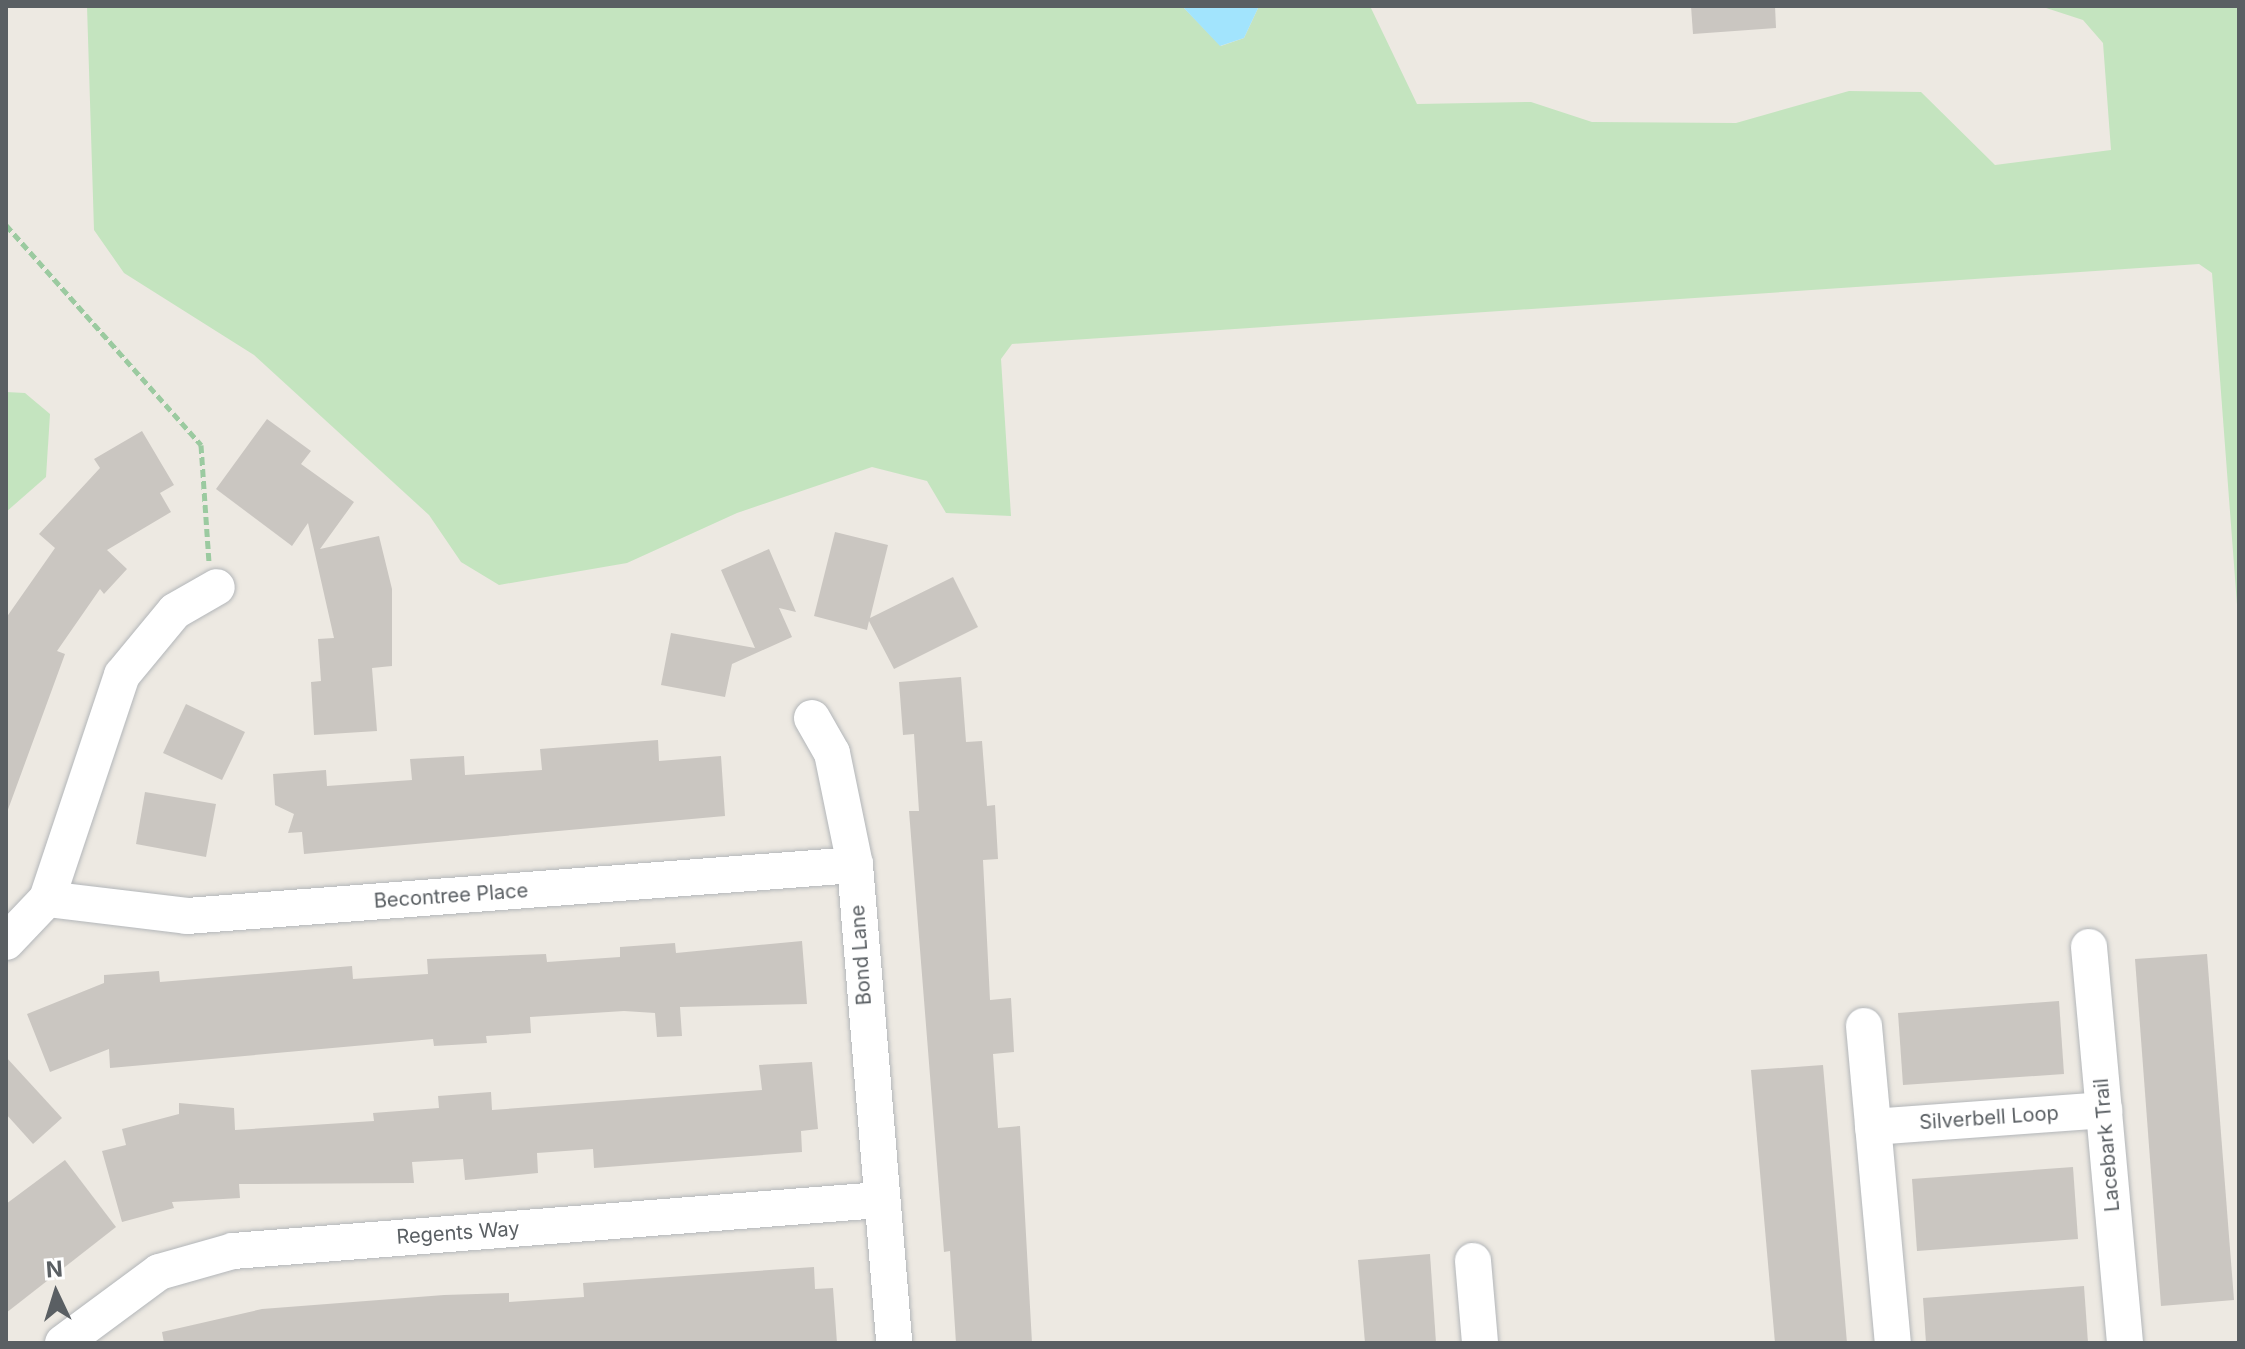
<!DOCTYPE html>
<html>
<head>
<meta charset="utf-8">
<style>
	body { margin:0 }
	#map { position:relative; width:2245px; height:1349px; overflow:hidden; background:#ede9e2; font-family:Inter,sans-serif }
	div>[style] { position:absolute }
	.green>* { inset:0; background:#c4e4bf }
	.water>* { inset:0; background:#a2e4fd }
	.building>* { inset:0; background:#cac6c1 }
	.path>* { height:5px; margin-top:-2.5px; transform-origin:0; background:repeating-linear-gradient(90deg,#9bcaa0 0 8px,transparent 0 12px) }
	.roads { filter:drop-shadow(0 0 2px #b3b6b9) drop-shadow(0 0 2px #b3b6b9) }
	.minor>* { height:36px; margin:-18px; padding:0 18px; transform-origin:18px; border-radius:18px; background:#fff }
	span { translate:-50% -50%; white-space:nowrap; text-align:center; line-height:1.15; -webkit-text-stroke:7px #fff; paint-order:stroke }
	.street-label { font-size:20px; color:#5a5f63 }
	.frame { position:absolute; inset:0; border:8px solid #5a5f63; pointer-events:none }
	.north { position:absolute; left:16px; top:1253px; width:80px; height:80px; -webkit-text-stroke:6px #fff; paint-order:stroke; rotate:356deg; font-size:22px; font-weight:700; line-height:32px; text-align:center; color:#5a5f63 }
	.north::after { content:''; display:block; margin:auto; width:28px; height:36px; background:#5a5f63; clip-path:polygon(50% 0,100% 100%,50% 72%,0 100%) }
</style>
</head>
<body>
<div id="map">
	<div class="green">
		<div style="clip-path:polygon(87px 6px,1182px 6px,1221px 46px,1244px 38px,1259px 6px,1370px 6px,1417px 104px,1531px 102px,1592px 122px,1736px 123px,1849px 91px,1921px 92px,1995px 165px,2111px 150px,2103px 43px,2083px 20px,2040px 6px,2239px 6px,2239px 631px,2212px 273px,2199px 264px,1012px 344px,1001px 359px,1011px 516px,946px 513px,927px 481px,872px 467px,737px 513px,627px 563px,499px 585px,461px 562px,429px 515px,254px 355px,124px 273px,94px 230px)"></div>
		<div style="clip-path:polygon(6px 392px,25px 393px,50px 414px,46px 477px,6px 512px)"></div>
	</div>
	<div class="water">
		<div style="clip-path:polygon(1182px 6px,1259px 6px,1244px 38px,1220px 46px)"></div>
	</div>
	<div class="building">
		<div style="clip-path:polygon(1691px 6px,1775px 6px,1776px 28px,1693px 34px)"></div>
		<div style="clip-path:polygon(267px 419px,311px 451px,301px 464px,354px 502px,320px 549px,379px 536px,392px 589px,392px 666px,372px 668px,377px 731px,314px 735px,311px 682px,321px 681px,318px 639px,334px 638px,308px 523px,292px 546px,216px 489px)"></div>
		<div style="clip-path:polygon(142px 431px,174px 485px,160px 493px,171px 512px,107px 550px,127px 569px,104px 594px,100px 589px,57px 651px,65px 654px,6px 815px,6px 618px,55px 548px,39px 534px,100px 468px,94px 459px)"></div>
		<div style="clip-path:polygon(835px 532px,888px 545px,870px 618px,953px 577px,978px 627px,894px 669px,869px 621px,867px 630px,814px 616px)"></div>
		<div style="clip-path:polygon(769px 549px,796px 612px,779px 608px,792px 637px,732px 664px,725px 697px,661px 685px,671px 633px,755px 648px,721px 570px)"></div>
		<div style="clip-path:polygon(961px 677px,966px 742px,982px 741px,987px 806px,995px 805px,998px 859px,983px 860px,990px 1000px,1011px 998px,1014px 1052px,993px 1054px,998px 1128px,1020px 1126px,1032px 1343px,956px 1343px,950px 1251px,944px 1252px,909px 811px,919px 811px,914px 734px,903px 735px,899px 682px)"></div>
		<div style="clip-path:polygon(186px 704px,245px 732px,222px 780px,163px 753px)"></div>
		<div style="clip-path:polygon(658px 740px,659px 761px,721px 756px,725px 816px,304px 854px,302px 832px,288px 833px,294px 814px,275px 805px,273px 774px,326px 770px,327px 786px,412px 780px,410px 759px,464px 756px,465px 775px,542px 770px,540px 749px)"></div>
		<div style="clip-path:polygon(145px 792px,216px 804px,206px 857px,136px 844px)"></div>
		<div style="clip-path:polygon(802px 941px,807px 1004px,680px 1007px,682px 1036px,657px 1037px,655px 1013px,624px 1011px,530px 1017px,531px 1033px,486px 1036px,487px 1043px,434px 1046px,433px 1039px,110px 1068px,109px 1049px,50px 1072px,27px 1014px,104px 983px,104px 975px,159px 971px,160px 982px,352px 966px,353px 979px,428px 974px,427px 959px,546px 954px,547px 962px,620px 957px,620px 947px,675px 943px,676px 953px)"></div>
		<div style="clip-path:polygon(2207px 954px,2234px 1300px,2161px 1306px,2135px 959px)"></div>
		<div style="clip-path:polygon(2059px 1001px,2064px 1074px,1903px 1085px,1898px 1013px)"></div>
		<div style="clip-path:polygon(6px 1057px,62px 1118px,33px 1144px,6px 1114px)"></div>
		<div style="clip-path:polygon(812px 1062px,818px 1129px,801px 1131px,802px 1152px,594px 1168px,593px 1149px,537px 1153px,538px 1173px,465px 1180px,463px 1159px,412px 1162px,414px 1183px,239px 1184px,240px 1198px,172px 1202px,174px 1208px,122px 1222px,102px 1151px,126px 1145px,122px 1129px,179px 1114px,179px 1103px,234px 1108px,235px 1130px,374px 1121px,373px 1113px,439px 1108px,438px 1096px,491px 1092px,492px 1110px,762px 1090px,759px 1065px)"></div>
		<div style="clip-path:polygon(1823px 1065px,1847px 1343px,1775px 1343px,1751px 1070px)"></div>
		<div style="clip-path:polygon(65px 1160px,116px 1227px,6px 1313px,6px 1204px)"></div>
		<div style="clip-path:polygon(2073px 1167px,2078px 1239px,1917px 1251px,1912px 1179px)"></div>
		<div style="clip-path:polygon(1430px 1254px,1436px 1343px,1365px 1343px,1358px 1260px)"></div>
		<div style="clip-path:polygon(814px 1267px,815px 1289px,833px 1288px,837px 1343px,164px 1343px,162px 1332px,262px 1309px,444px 1295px,509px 1293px,509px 1302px,584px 1297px,583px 1283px)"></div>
		<div style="clip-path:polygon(2084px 1286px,2088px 1343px,1926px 1343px,1923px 1298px)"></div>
	</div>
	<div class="path">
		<div style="left:6px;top:225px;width:294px;rotate:48.4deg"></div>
		<div style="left:201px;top:445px;width:116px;rotate:86.1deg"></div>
	</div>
	<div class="roads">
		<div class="minor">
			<div style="left:812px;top:718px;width:40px;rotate:60.3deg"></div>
			<div style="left:832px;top:753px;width:114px;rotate:78.4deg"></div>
			<div style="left:855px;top:865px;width:480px;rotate:85.3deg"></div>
			<div style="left:47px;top:899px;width:236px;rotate:-71.5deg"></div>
			<div style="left:122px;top:675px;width:83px;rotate:-50.4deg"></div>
			<div style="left:175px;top:611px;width:48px;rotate:-29.7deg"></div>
			<div style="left:6px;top:942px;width:59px;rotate:-46.4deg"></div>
			<div style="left:47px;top:899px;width:141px;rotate:6.9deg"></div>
			<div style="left:187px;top:916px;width:670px;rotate:-4.37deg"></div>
			<div style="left:2089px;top:947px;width:398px;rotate:84.8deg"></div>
			<div style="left:1864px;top:1026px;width:318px;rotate:84.8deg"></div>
			<div style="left:1873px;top:1127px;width:232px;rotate:-4.2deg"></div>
			<div style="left:1473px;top:1261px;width:82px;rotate:85.1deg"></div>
			<div style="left:63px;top:1343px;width:119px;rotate:-36.5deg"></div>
			<div style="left:159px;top:1272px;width:77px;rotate:-15.8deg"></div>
			<div style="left:233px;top:1251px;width:649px;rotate:-4.51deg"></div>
		</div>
	</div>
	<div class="street-label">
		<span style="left:451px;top:896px;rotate:-4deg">Becontree Place</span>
		<span style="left:861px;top:955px;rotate:-94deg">Bond Lane</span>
		<span style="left:1989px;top:1118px;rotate:-4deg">Silverbell Loop</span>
		<span style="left:2107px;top:1145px;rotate:-95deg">Lacebark Trail</span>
		<span style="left:458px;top:1233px;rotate:-4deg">Regents Way</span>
	</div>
	<div class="frame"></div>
	<div class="north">N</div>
</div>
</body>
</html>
